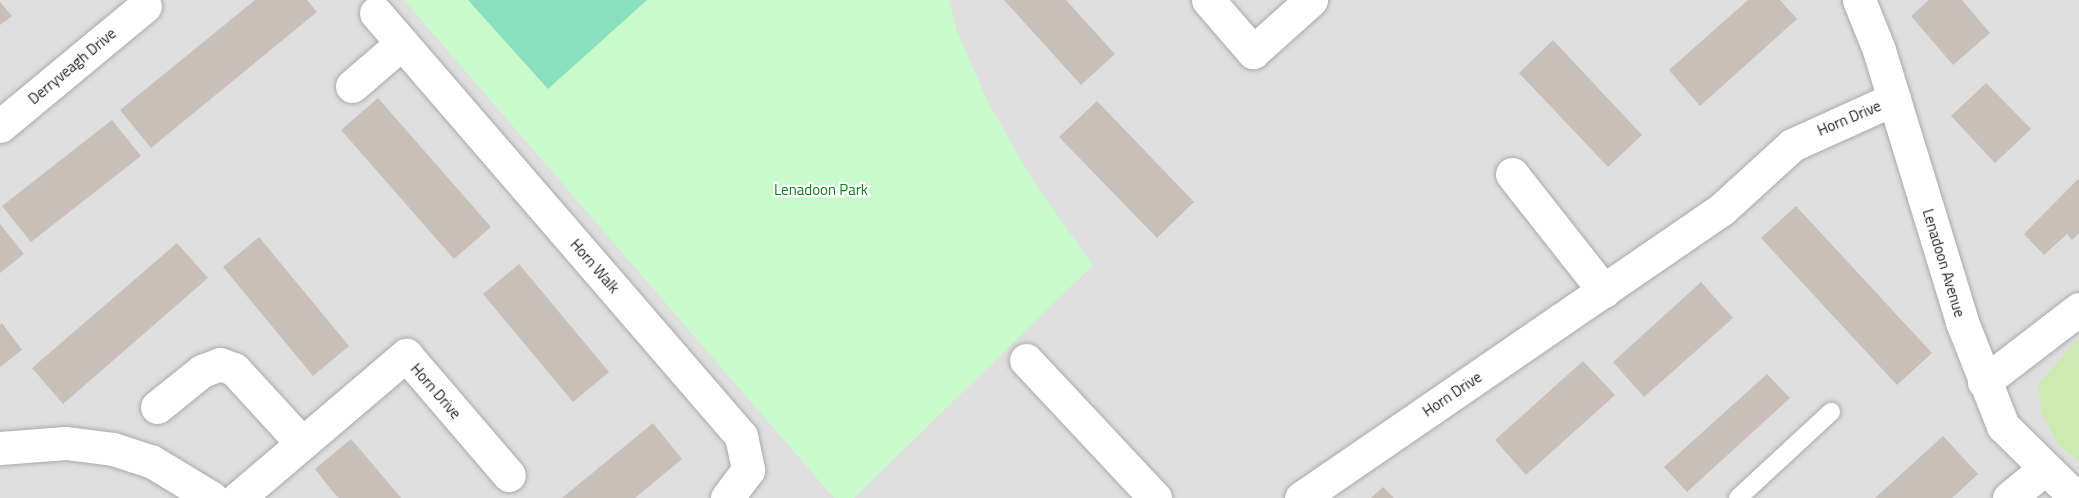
<!DOCTYPE html>
<html>
<head>
<meta charset="utf-8">
<style>
	body { margin:0 }
	#map { position:relative; width:2079px; height:498px; overflow:hidden; background:#f2efe9; font-family:"Titillium Web",sans-serif }
	div>[style] { position:absolute }
	.residential>* { inset:0; background:#e0dfdf }
	.grass>* { inset:0; background:#cdebb0 }
	.park>* { inset:0; background:#c8facc }
	.pitch>* { inset:0; background:#88e0be }
	.building>* { inset:0; background:#c7bfb8 }
	.roads { filter:drop-shadow(0 0 2px #a9a9a9) drop-shadow(0 0 2px #a9a9a9) }
	.lane>* { height:18px; margin:-9px; padding:0 9px; transform-origin:9px; border-radius:9px; background:#fff }
	.street>* { height:33px; margin:-16.5px; padding:0 16.5px; transform-origin:16.5px; border-radius:16.5px; background:#fff }
	span { translate:-50% -50%; white-space:nowrap; text-align:center; line-height:1.15; -webkit-text-stroke:4.5px #fff; paint-order:stroke }
	.street-label { font-size:15px; color:#222 }
	.park-label { font-size:15px; color:#0c8416 }
</style>
</head>
<body>
<div id="map">
	<div class="residential">
		<div style="clip-path:polygon(0 0,2079px 0,2079px 498px,0 498px)"></div>
	</div>
	<div class="grass">
		<div style="clip-path:polygon(2079px 338px,2079px 461px,2059px 446px,2041px 412px,2038px 384px)"></div>
	</div>
	<div class="park">
		<div style="clip-path:polygon(404px 0,949px 0,957px 32px,989px 104px,1033px 181px,1093px 265px,854px 498px,834px 498px)"></div>
	</div>
	<div class="pitch">
		<div style="clip-path:polygon(468px 0,647px 0,548px 89px)"></div>
	</div>
	<div class="building">
		<div style="clip-path:polygon(255px 0,307px 0,317px 12px,151px 148px,120px 110px)"></div>
		<div style="clip-path:polygon(1004px 0,1066px 0,1115px 54px,1081px 85px)"></div>
		<div style="clip-path:polygon(1748px 0,1780px 0,1797px 19px,1700px 106px,1669px 70px)"></div>
		<div style="clip-path:polygon(1929px 0,1962px 0,1990px 33px,1953px 65px,1911px 16px)"></div>
		<div style="clip-path:polygon(0 2px,12px 16px,0 25px)"></div>
		<div style="clip-path:polygon(1553px 40px,1642px 135px,1608px 167px,1519px 73px)"></div>
		<div style="clip-path:polygon(1986px 83px,2031px 129px,1995px 163px,1951px 116px)"></div>
		<div style="clip-path:polygon(378px 98px,491px 227px,454px 259px,341px 130px)"></div>
		<div style="clip-path:polygon(1097px 101px,1194px 202px,1157px 238px,1059px 137px)"></div>
		<div style="clip-path:polygon(112px 120px,141px 156px,31px 242px,2px 206px)"></div>
		<div style="clip-path:polygon(2079px 178px,2079px 233px,2072px 240px,2067px 234px,2044px 255px,2024px 234px)"></div>
		<div style="clip-path:polygon(1796px 206px,1932px 353px,1897px 385px,1761px 238px)"></div>
		<div style="clip-path:polygon(0 224px,24px 254px,0 273px)"></div>
		<div style="clip-path:polygon(259px 237px,349px 346px,313px 376px,223px 267px)"></div>
		<div style="clip-path:polygon(177px 243px,208px 278px,63px 404px,32px 368px)"></div>
		<div style="clip-path:polygon(519px 264px,609px 372px,573px 402px,483px 294px)"></div>
		<div style="clip-path:polygon(1701px 282px,1733px 318px,1644px 397px,1613px 362px)"></div>
		<div style="clip-path:polygon(2px 323px,22px 350px,0 367px,0 325px)"></div>
		<div style="clip-path:polygon(1583px 361px,1615px 395px,1526px 475px,1495px 440px)"></div>
		<div style="clip-path:polygon(1767px 374px,1790px 398px,1687px 492px,1664px 467px)"></div>
		<div style="clip-path:polygon(653px 423px,682px 459px,635px 498px,562px 498px)"></div>
		<div style="clip-path:polygon(1943px 436px,1978px 474px,1952px 498px,1875px 498px)"></div>
		<div style="clip-path:polygon(351px 439px,370px 461px,401px 498px,339px 498px,333px 492px,315px 469px)"></div>
		<div style="clip-path:polygon(1383px 487px,1394px 498px,1371px 498px)"></div>
	</div>
	<div class="roads">
		<div class="lane">
			<div style="left:1738px;top:498px;width:127px;rotate:-42.8deg"></div>
		</div>
		<div class="street">
			<div style="left:1208px;top:0;width:69px;rotate:49.1deg"></div>
			<div style="left:1253px;top:52px;width:78px;rotate:-41.9deg"></div>
			<div style="left:1859px;top:0;width:54px;rotate:68.2deg"></div>
			<div style="left:1879px;top:50px;width:284px;rotate:73deg"></div>
			<div style="left:1962px;top:322px;width:112px;rotate:68.5deg"></div>
			<div style="left:2003px;top:426px;width:103px;rotate:44.6deg"></div>
			<div style="left:376px;top:13px;width:559px;rotate:49.21deg"></div>
			<div style="left:741px;top:436px;width:35px;rotate:78deg"></div>
			<div style="left:748px;top:470px;width:35px;rotate:127deg"></div>
			<div style="left:352px;top:86px;width:66px;rotate:-40.7deg"></div>
			<div style="left:0;top:126px;width:188px;rotate:-39.6deg"></div>
			<div style="left:1512px;top:174px;width:149px;rotate:51.8deg"></div>
			<div style="left:1026px;top:360px;width:189px;rotate:46.9deg"></div>
			<div style="left:1984px;top:382px;width:120px;rotate:-37.5deg"></div>
			<div style="left:157px;top:407px;width:58px;rotate:-38.7deg"></div>
			<div style="left:202px;top:371px;width:19px;rotate:-21deg"></div>
			<div style="left:220px;top:364px;width:15px;rotate:20deg"></div>
			<div style="left:234px;top:369px;width:98px;rotate:47.5deg"></div>
			<div style="left:0;top:448px;width:66px;rotate:-4.3deg"></div>
			<div style="left:66px;top:443px;width:47px;rotate:7.3deg"></div>
			<div style="left:113px;top:449px;width:40px;rotate:18deg"></div>
			<div style="left:151px;top:461px;width:71px;rotate:31.2deg"></div>
			<div style="left:238px;top:498px;width:221px;rotate:-40.4deg"></div>
			<div style="left:406px;top:355px;width:158px;rotate:49.4deg"></div>
			<div style="left:1301px;top:498px;width:511px;rotate:-34.47deg"></div>
			<div style="left:1722px;top:209px;width:95px;rotate:-42.4deg"></div>
			<div style="left:1792px;top:145px;width:112px;rotate:-24.3deg"></div>
			<div style="left:2009px;top:498px;width:44px;rotate:-39.5deg"></div>
		</div>
	</div>
	<div class="street-label">
		<span style="left:72px;top:66px;rotate:-40deg">Derryveagh Drive</span>
		<span style="left:1849px;top:118px;rotate:-23deg">Horn Drive</span>
		<span style="left:1944px;top:263px;rotate:73deg">Lenadoon Avenue</span>
		<span style="left:595px;top:266px;rotate:49deg">Horn Walk</span>
		<span style="left:436px;top:391px;rotate:49deg">Horn Drive</span>
		<span style="left:1452px;top:394px;rotate:-34deg">Horn Drive</span>
	</div>
	<div class="park-label">
		<span style="left:821px;top:190px">Lenadoon Park</span>
	</div>
</div>
</body>
</html>
